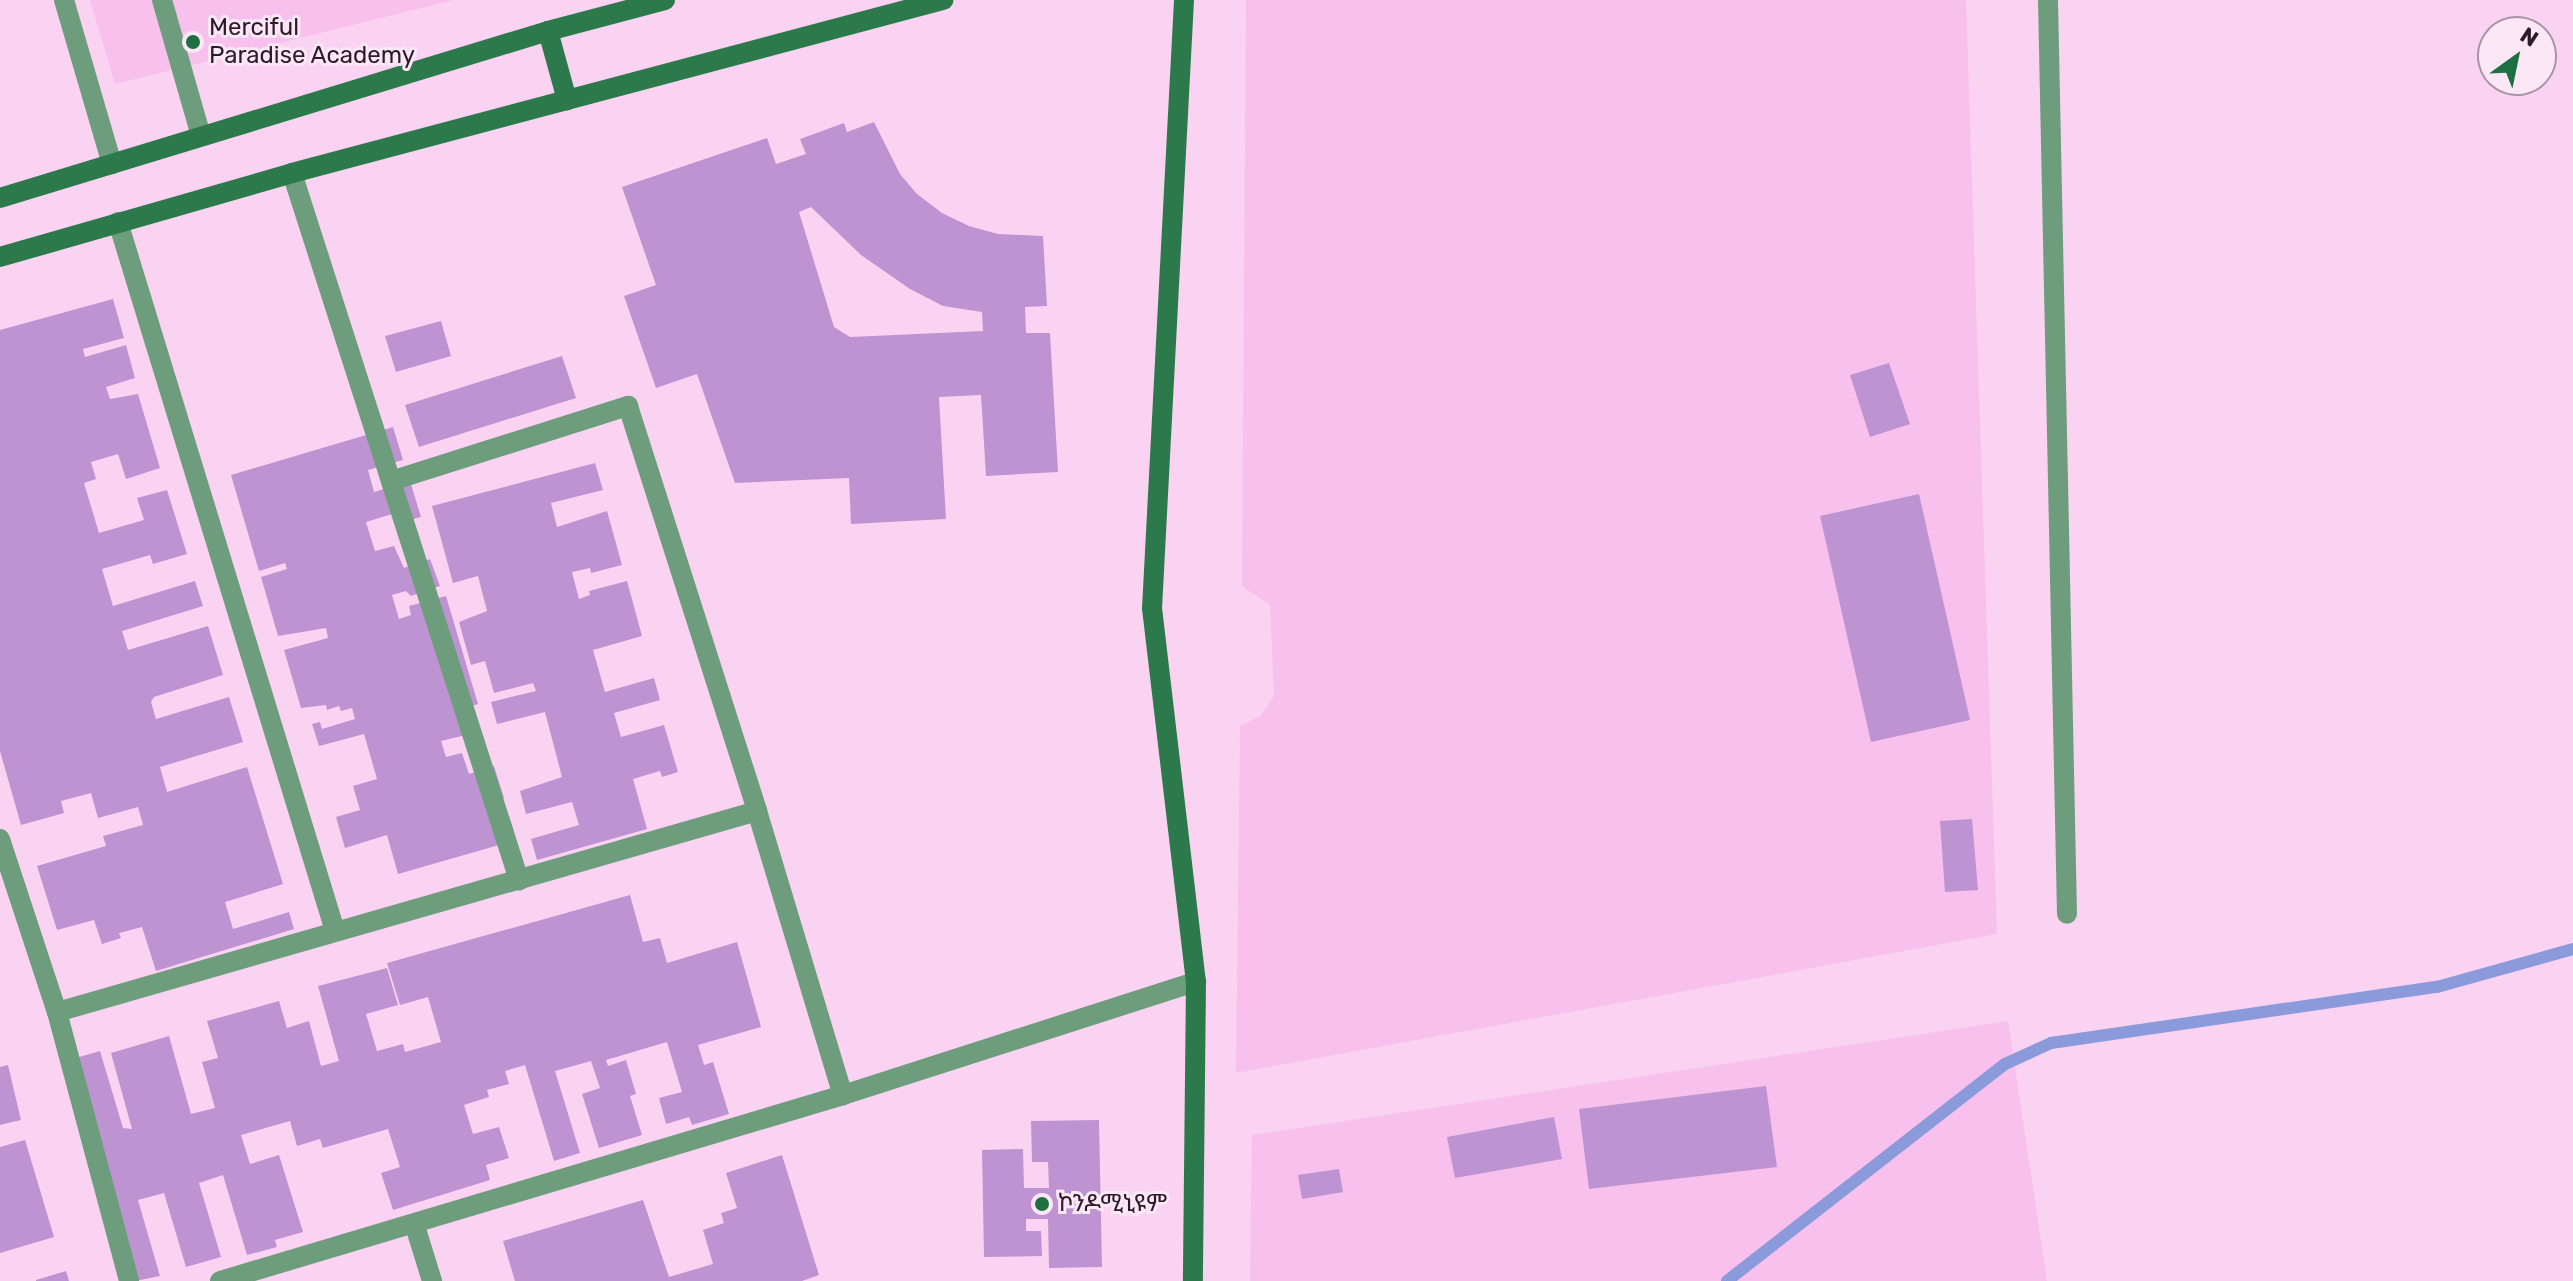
<!DOCTYPE html>
<html>
<head>
<meta charset="utf-8">
<style>
	body { margin:0 }
	#map { position:relative; width:2573px; height:1281px; overflow:hidden; background:#fbd3f2; font-family:Rubik,"Noto Sans Ethiopic",sans-serif }
	div>[style] { position:absolute }
	.built>* { inset:0; background:#f8c0ec }
	.stream>* { height:12px; margin:-6px; padding:0 6px; transform-origin:6px; border-radius:6px; background:#8b9ada }
	.building>* { inset:0; background:#bd94d1 }
	.lane>* { height:20px; margin:-10px; padding:0 10px; transform-origin:10px; border-radius:10px; background:#6d9d7c }
	.street>* { height:20px; margin:-10px; padding:0 10px; transform-origin:10px; border-radius:10px; background:#6d9d7c }
	.secondary>* { height:20px; margin:-10px; padding:0 10px; transform-origin:10px; border-radius:10px; background:#2c7a4c }
	.dots>* { width:22px; height:22px; translate:-50% -50%; box-sizing:border-box; border:4px solid #fce7f7; border-radius:50% }
	span { translate:-50% -50%; white-space:nowrap; text-align:center; line-height:1.15; -webkit-text-stroke:6px #fce7f7; paint-order:stroke }
	.poi-label { font-size:24px; color:#2d1b29 }
	.left { translate:0 -50%; text-align:left }
	.north { position:absolute; left:2477px; top:16px; width:80px; height:80px; box-sizing:border-box; background:#fce7f7; border:2px solid #a995a5; border-radius:50%; rotate:33deg; font-size:22px; font-weight:700; line-height:32px; text-align:center; color:#2d1b29 }
	.north::after { content:''; display:block; margin:auto; width:28px; height:36px; background:#1d7041; clip-path:polygon(50% 0,100% 100%,50% 72%,0 100%) }
</style>
</head>
<body>
<div id="map">
	<div class="built">
		<div style="clip-path:polygon(90px 0,454px 0,115px 84px)"></div>
		<div style="clip-path:polygon(1246px 0,1966px 0,1997px 934px,1236px 1073px,1240px 726px,1260px 716px,1274px 696px,1270px 605px,1242px 586px)"></div>
		<div style="clip-path:polygon(2008px 1021px,2047px 1281px,1250px 1281px,1252px 1135px)"></div>
	</div>
	<div class="stream">
		<div style="left:1727px;top:1281px;width:353px;rotate:-38deg"></div>
		<div style="left:2005px;top:1064px;width:51px;rotate:-24.5deg"></div>
		<div style="left:2051px;top:1043px;width:390px;rotate:-8.3deg"></div>
		<div style="left:2437px;top:987px;width:141px;rotate:-15.6deg"></div>
	</div>
	<div class="building">
		<div style="clip-path:polygon(evenodd,874px 122px,900px 174px,917px 194px,942px 213px,969px 226px,998px 234px,1043px 236px,1047px 306px,1025px 307px,1026px 333px,1050px 333px,1058px 472px,986px 476px,981px 395px,939px 397px,946px 519px,851px 524px,849px 478px,735px 483px,697px 374px,656px 388px,624px 296px,656px 285px,622px 187px,767px 138px,776px 164px,806px 154px,800px 139px,844px 123px,847px 132px,874px 122px,811px 207px,861px 255px,910px 289px,943px 306px,982px 312px,983px 331px,850px 337px,834px 327px,799px 212px,811px 207px)"></div>
		<div style="clip-path:polygon(113px 299px,124px 338px,83px 349px,85px 357px,126px 345px,135px 378px,106px 387px,110px 399px,138px 394px,160px 468px,126px 479px,118px 454px,91px 462px,96px 479px,84px 483px,99px 533px,144px 520px,137px 498px,167px 490px,187px 554px,153px 564px,150px 555px,102px 569px,113px 606px,195px 581px,203px 606px,122px 631px,128px 650px,208px 626px,223px 675px,154px 697px,151px 702px,156px 719px,229px 697px,243px 742px,160px 767px,167px 792px,247px 767px,283px 884px,225px 902px,233px 929px,289px 912px,294px 929px,156px 971px,142px 927px,119px 933px,121px 938px,102px 944px,94px 920px,57px 930px,37px 866px,106px 846px,103px 836px,143px 825px,138px 807px,98px 818px,91px 793px,61px 801px,64px 813px,21px 825px,0 751px,0 330px)"></div>
		<div style="clip-path:polygon(441px 321px,451px 356px,396px 372px,385px 336px)"></div>
		<div style="clip-path:polygon(562px 356px,576px 398px,419px 447px,405px 405px)"></div>
		<div style="clip-path:polygon(1889px 363px,1910px 424px,1870px 437px,1850px 375px)"></div>
		<div style="clip-path:polygon(393px 427px,403px 460px,368px 470px,374px 492px,410px 481px,421px 517px,395px 524px,392px 514px,366px 522px,375px 551px,394px 546px,404px 568px,430px 559px,440px 586px,411px 596px,406px 591px,392px 595px,399px 619px,411px 615px,409px 606px,446px 596px,478px 704px,459px 710px,466px 735px,441px 741px,446px 757px,462px 753px,469px 774px,494px 766px,504px 798px,496px 800px,502px 818px,509px 816px,514px 832px,506px 843px,398px 874px,387px 835px,345px 848px,336px 817px,360px 810px,353px 786px,377px 779px,364px 734px,319px 746px,312px 724px,320px 722px,322px 729px,355px 719px,352px 708px,341px 711px,339px 706px,327px 710px,326px 705px,301px 708px,284px 650px,328px 638px,326px 628px,278px 636px,261px 577px,287px 569px,285px 563px,259px 571px,231px 475px)"></div>
		<div style="clip-path:polygon(595px 463px,603px 490px,551px 503px,557px 527px,607px 511px,622px 565px,591px 573px,590px 568px,572px 572px,579px 599px,590px 595px,589px 591px,627px 581px,642px 636px,593px 650px,605px 692px,654px 678px,660px 700px,614px 713px,621px 737px,664px 725px,678px 772px,662px 777px,660px 771px,633px 779px,647px 829px,537px 860px,531px 839px,579px 825px,572px 802px,526px 814px,520px 791px,562px 777px,545px 712px,497px 724px,491px 702px,536px 691px,533px 683px,494px 693px,485px 661px,471px 665px,459px 622px,487px 611px,478px 576px,453px 583px,432px 506px)"></div>
		<div style="clip-path:polygon(1919px 494px,1970px 720px,1871px 742px,1820px 516px)"></div>
		<div style="clip-path:polygon(1972px 819px,1978px 890px,1945px 892px,1940px 821px)"></div>
		<div style="clip-path:polygon(630px 895px,643px 942px,660px 938px,667px 963px,737px 942px,761px 1027px,698px 1045px,704px 1065px,713px 1062px,729px 1114px,692px 1125px,689px 1117px,666px 1124px,659px 1098px,682px 1092px,667px 1042px,606px 1060px,608px 1066px,626px 1060px,636px 1094px,630px 1096px,642px 1135px,599px 1148px,582px 1094px,600px 1088px,591px 1061px,555px 1071px,580px 1153px,554px 1161px,525px 1065px,505px 1071px,509px 1084px,487px 1090px,489px 1097px,464px 1105px,473px 1134px,499px 1127px,509px 1158px,486px 1165px,490px 1180px,393px 1210px,381px 1173px,400px 1167px,388px 1129px,323px 1148px,320px 1139px,297px 1146px,290px 1121px,241px 1135px,250px 1164px,279px 1155px,303px 1232px,275px 1240px,277px 1247px,247px 1255px,223px 1175px,199px 1183px,221px 1257px,186px 1267px,164px 1193px,138px 1200px,160px 1276px,135px 1281px,69px 1060px,100px 1051px,123px 1128px,132px 1129px,111px 1053px,169px 1036px,191px 1114px,215px 1108px,202px 1062px,218px 1058px,207px 1021px,279px 1001px,287px 1028px,309px 1021px,321px 1066px,339px 1061px,318px 986px,387px 968px,398px 1005px,366px 1014px,377px 1051px,403px 1044px,405px 1052px,441px 1042px,428px 997px,400px 1005px,387px 963px)"></div>
		<div style="clip-path:polygon(8px 1065px,21px 1120px,0 1125px,0 1067px)"></div>
		<div style="clip-path:polygon(1766px 1086px,1777px 1167px,1589px 1189px,1579px 1109px)"></div>
		<div style="clip-path:polygon(1554px 1117px,1562px 1159px,1455px 1178px,1447px 1137px)"></div>
		<div style="clip-path:polygon(1099px 1120px,1102px 1267px,1049px 1268px,1048px 1219px,1026px 1219px,1026px 1231px,1041px 1231px,1042px 1256px,984px 1257px,982px 1150px,1023px 1149px,1024px 1188px,1049px 1188px,1048px 1162px,1032px 1162px,1031px 1121px)"></div>
		<div style="clip-path:polygon(25px 1140px,54px 1237px,0 1253px,0 1147px)"></div>
		<div style="clip-path:polygon(782px 1155px,819px 1275px,802px 1281px,515px 1281px,503px 1241px,643px 1200px,669px 1277px,713px 1264px,703px 1230px,724px 1223px,721px 1213px,737px 1208px,726px 1173px)"></div>
		<div style="clip-path:polygon(1339px 1169px,1343px 1192px,1302px 1199px,1298px 1175px)"></div>
		<div style="clip-path:polygon(66px 1271px,69px 1281px,36px 1281px,36px 1280px)"></div>
	</div>
	<div class="lane">
		<div style="left:162px;top:0;width:141px;rotate:74deg"></div>
	</div>
	<div class="street">
		<div style="left:64px;top:0;width:171px;rotate:73.7deg"></div>
		<div style="left:2048px;top:0;width:914px;rotate:88.81deg"></div>
		<div style="left:292px;top:173px;width:743px;rotate:72.2deg"></div>
		<div style="left:118px;top:222px;width:741px;rotate:72.98deg"></div>
		<div style="left:391px;top:481px;width:249px;rotate:-17.6deg"></div>
		<div style="left:628px;top:406px;width:425px;rotate:72.3deg"></div>
		<div style="left:757px;top:811px;width:297px;rotate:73.2deg"></div>
		<div style="left:0;top:839px;width:182px;rotate:71.8deg"></div>
		<div style="left:57px;top:1012px;width:278px;rotate:75deg"></div>
		<div style="left:57px;top:1012px;width:728px;rotate:-16.02deg"></div>
		<div style="left:415px;top:1226px;width:58px;rotate:72.8deg"></div>
		<div style="left:220px;top:1281px;width:650px;rotate:-16.62deg"></div>
		<div style="left:843px;top:1095px;width:371px;rotate:-17.8deg"></div>
	</div>
	<div class="secondary">
		<div style="left:1184px;top:0;width:609px;rotate:93.01deg"></div>
		<div style="left:1152px;top:608px;width:377px;rotate:83.3deg"></div>
		<div style="left:1196px;top:982px;width:299px;rotate:90.6deg"></div>
		<div style="left:548px;top:31px;width:72px;rotate:74.6deg"></div>
		<div style="left:0;top:198px;width:573px;rotate:-16.95deg"></div>
		<div style="left:548px;top:31px;width:121px;rotate:-14.8deg"></div>
		<div style="left:0;top:257px;width:304px;rotate:-16deg"></div>
		<div style="left:292px;top:173px;width:674px;rotate:-14.88deg"></div>
	</div>
	<div class="dots">
		<div style="left:193px;top:42px;background:#1d7041"></div>
		<div style="left:1042px;top:1204px;background:#1d7041"></div>
	</div>
	<div class="poi-label">
		<span class="left" style="left:209px;top:42px">Merciful<br>Paradise Academy</span>
		<span class="left" style="left:1058px;top:1204px">ኮንዶሚኒዩም</span>
	</div>
	<div class="north">N</div>
</div>
</body>
</html>
